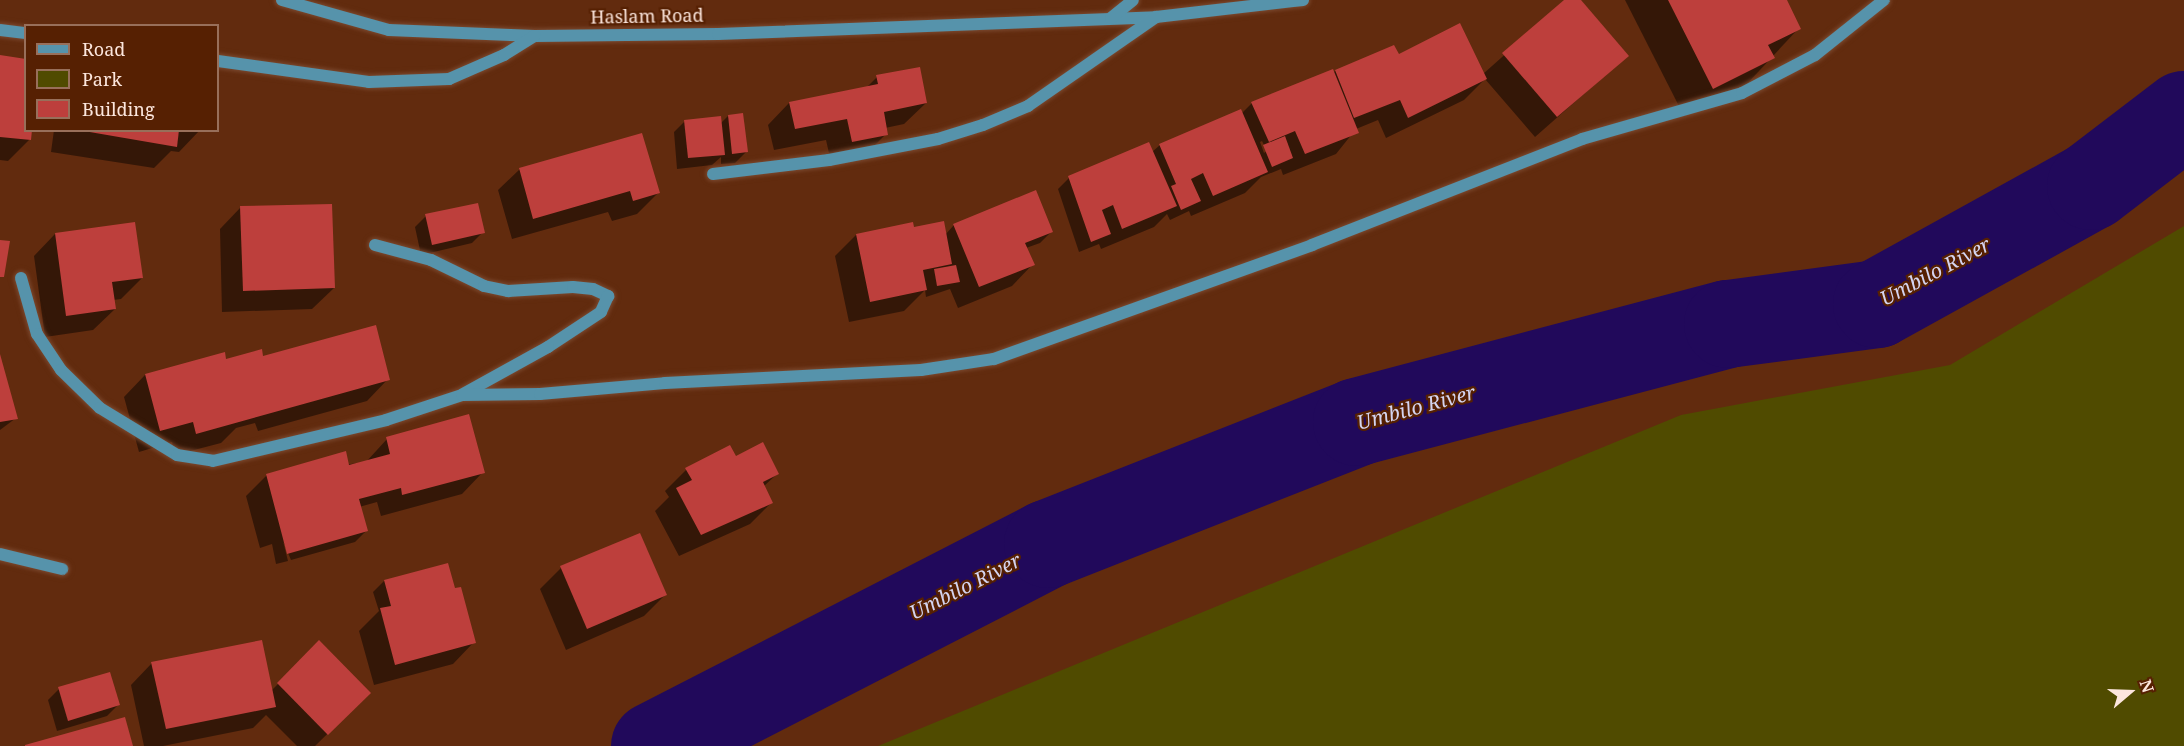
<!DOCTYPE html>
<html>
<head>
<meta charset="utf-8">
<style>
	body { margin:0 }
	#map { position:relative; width:2184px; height:746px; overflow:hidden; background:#622b0e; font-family:"Noto Serif",serif }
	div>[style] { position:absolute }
	.green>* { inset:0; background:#504b00 }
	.shadow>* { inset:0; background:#0007 }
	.river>* { height:88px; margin:-44px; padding:0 44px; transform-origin:44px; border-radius:44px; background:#21095b }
	.building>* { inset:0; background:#bd3f3c }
	.roads { filter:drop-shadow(0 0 2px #7b492f) drop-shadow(0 0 2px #7b492f) }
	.street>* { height:12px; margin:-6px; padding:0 6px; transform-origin:6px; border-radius:6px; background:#5693ab }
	span { translate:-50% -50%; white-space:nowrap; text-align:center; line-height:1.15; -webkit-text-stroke:4.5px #562002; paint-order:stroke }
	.street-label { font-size:18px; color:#fce6dd }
	.water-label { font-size:20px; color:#d4d4f0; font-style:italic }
	.legend { position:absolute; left:24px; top:24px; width:195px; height:108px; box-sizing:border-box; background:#562002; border:2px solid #986f5a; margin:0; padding:8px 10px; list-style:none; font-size:18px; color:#fce6dd }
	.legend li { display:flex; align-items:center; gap:12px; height:30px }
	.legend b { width:30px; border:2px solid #986f5a }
	.north { position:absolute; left:2100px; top:662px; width:60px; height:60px; -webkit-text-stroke:4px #562002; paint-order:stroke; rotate:71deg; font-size:16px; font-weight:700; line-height:24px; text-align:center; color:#fce6dd }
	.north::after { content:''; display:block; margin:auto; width:21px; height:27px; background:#fce6dd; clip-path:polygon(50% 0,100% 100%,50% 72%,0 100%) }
</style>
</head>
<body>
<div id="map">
	<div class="green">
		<div style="clip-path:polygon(2184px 226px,2184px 746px,878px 746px,1681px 415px,1950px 365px)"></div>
	</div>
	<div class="shadow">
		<div style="clip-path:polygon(evenodd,1566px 0,1579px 0,1627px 56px,1535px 137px,1485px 79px,1464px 100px,1386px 138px,1378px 120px,1356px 129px,1336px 154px,1283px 175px,1281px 169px,1261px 177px,1245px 193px,1191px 216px,1189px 211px,1170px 220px,1167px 214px,1154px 227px,1101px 249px,1099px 244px,1079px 252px,1058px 189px,1069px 178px,1152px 152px,1160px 145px,1241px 114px,1252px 103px,1336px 71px,1398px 56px,1483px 74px,1566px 0,1262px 141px,1267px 151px,1264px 153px,1260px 142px,1262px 141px)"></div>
		<div style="clip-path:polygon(1625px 0,1785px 0,1799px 28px,1745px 86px,1684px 116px)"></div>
		<div style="clip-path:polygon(0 57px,30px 139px,8px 161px,0 160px)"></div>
		<div style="clip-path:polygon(877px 77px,926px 103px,904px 124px,885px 128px,886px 134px,865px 155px,831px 162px,826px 140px,774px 150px,768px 125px,789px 103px,866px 88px)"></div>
		<div style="clip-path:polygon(728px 116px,747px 151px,735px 163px,721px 164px,721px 157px,712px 165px,677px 169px,674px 132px,685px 121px,720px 124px)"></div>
		<div style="clip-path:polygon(54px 130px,200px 130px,179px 152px,171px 151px,154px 168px,51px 152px)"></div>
		<div style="clip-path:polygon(520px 169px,658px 193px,637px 214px,612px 221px,608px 212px,512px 239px,498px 190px)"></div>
		<div style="clip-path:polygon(241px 207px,334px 288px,312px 309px,222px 312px,220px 229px)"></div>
		<div style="clip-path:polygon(426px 216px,483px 232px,472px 243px,421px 255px,415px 227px)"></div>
		<div style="clip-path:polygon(954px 225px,1051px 232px,1040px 243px,1026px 248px,1033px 264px,1012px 286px,958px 308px,950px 289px,926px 297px,925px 290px,904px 311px,849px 322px,835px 256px,856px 235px,913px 229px,945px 235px)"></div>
		<div style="clip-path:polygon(55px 234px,142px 278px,121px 299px,113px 300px,115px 309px,93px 330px,45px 337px,34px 256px)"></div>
		<div style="clip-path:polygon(263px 357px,388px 379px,367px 401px,258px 431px,255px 423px,236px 428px,221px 443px,175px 455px,172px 442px,139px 452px,124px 397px,145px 375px)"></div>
		<div style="clip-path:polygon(0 358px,16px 418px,0 430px)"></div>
		<div style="clip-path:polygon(387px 439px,483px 472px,462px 494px,381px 516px,377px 502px,359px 507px,366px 531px,355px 542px,291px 560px,283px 541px,288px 561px,276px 564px,272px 544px,260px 548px,246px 496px,267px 475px,366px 462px)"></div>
		<div style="clip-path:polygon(736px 458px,777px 474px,763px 487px,771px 503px,750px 524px,679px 556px,655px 511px,669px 497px,665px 491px,686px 470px)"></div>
		<div style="clip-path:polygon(561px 568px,665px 595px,644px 616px,566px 650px,540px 589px)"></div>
		<div style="clip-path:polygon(384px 581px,453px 588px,474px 642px,453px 664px,374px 685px,359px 631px,379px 611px,373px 592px)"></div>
		<div style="clip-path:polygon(319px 643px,369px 693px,315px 746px,297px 746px,266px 715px,253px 728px,163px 746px,144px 746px,131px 685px,152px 663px,271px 691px)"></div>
		<div style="clip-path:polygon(59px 689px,118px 705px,107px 716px,57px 731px,48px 700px)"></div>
	</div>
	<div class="river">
		<div style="left:655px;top:746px;width:442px;rotate:-27.2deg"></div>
		<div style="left:1048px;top:544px;width:332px;rotate:-21.5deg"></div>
		<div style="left:1357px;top:422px;width:384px;rotate:-14.8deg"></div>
		<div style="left:1728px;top:324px;width:150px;rotate:-7.6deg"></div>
		<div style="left:1877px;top:304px;width:244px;rotate:-28.9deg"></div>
		<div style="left:2091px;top:186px;width:117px;rotate:-37.4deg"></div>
	</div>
	<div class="building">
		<div style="clip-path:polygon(1564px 0,1581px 0,1629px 56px,1557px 117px,1502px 53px)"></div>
		<div style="clip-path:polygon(1668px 0,1787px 0,1801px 29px,1768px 45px,1775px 58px,1713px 89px)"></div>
		<div style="clip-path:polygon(1460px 23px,1487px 79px,1408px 118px,1400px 100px,1354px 118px,1335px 70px,1394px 45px,1399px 54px)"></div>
		<div style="clip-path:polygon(0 55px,26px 59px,26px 130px,32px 130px,31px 140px,0 137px)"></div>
		<div style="clip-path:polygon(920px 67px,927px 103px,884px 112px,888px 135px,852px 142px,847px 119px,795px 129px,789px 102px,878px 84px,876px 75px)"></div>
		<div style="clip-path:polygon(1333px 69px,1359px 133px,1305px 154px,1295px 131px,1269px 142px,1251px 102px)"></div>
		<div style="clip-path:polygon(1241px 109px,1268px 172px,1213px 196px,1203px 173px,1191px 179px,1201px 201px,1181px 210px,1171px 186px,1176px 184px,1159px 144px)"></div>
		<div style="clip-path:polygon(743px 113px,748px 152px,732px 154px,728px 115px)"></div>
		<div style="clip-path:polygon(721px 116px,725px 155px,688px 158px,684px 120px)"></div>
		<div style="clip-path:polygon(78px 130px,179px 130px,177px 147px)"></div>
		<div style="clip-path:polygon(642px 133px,660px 193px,633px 201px,630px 191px,533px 219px,519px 168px)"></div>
		<div style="clip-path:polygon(1285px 136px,1293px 158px,1272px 167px,1263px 145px)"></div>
		<div style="clip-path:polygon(1149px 142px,1177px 206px,1122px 229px,1113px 205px,1102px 210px,1111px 234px,1091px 242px,1068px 176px)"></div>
		<div style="clip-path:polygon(1036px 190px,1053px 232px,1025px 243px,1035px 265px,979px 287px,953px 224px)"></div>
		<div style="clip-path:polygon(478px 203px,485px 233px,432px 245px,425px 214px)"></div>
		<div style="clip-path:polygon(332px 204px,335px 288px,243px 291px,240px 206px)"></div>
		<div style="clip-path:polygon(944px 221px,952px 264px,923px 270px,927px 290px,870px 302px,856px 234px,913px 222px,914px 227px)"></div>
		<div style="clip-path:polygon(135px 222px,143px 278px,112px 282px,116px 309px,66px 316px,55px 233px)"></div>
		<div style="clip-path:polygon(0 240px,10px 241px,4px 277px,0 277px)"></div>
		<div style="clip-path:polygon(956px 265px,960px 282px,937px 286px,934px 269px)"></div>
		<div style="clip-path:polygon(376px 325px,390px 380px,196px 434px,193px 422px,160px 431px,145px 374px,225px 352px,226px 359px,262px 349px,263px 356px)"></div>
		<div style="clip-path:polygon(0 354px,18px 419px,0 422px)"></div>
		<div style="clip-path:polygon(469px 414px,485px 473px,402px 495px,401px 488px,359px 499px,368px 531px,287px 554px,266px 474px,346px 451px,349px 465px,390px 454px,386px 437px)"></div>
		<div style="clip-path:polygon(763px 442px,779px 474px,763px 482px,773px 503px,701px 535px,676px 488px,692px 480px,685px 468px,730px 445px,736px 456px)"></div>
		<div style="clip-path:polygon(640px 533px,667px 595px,587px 629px,560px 566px)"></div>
		<div style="clip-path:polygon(448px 563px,455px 588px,461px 587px,476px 643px,395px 665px,380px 608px,391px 606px,384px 580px)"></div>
		<div style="clip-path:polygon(262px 640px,276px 707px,166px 729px,151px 662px)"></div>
		<div style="clip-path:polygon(319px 640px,371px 693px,328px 735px,277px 683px)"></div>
		<div style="clip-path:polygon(110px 672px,120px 705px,68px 721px,58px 687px)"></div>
		<div style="clip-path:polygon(125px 717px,133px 746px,25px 746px,25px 745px)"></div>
	</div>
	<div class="roads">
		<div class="street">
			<div style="left:282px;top:0;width:111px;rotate:15.7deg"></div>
			<div style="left:389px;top:30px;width:146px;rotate:2.4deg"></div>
			<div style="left:535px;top:36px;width:183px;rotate:-0.6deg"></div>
			<div style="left:718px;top:34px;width:438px;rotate:-2.2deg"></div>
			<div style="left:1156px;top:17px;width:148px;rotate:-6.6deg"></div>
			<div style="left:1111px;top:18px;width:28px;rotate:-39deg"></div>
			<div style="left:0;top:30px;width:26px;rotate:7deg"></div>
			<div style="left:218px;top:61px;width:152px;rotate:7.9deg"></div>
			<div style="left:369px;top:82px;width:80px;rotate:-2.1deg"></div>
			<div style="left:449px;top:79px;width:60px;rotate:-23.6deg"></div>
			<div style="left:504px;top:55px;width:36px;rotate:-32deg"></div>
			<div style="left:713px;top:174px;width:117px;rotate:-6.9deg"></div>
			<div style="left:829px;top:160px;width:111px;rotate:-10.9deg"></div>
			<div style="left:938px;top:139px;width:47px;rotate:-17.3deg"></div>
			<div style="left:983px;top:125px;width:49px;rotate:-22.9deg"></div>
			<div style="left:1028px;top:106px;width:156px;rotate:-34.8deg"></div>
			<div style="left:375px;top:245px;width:58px;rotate:15deg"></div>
			<div style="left:431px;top:260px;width:59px;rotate:26.1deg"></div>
			<div style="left:484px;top:286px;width:25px;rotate:12deg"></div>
			<div style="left:508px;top:291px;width:65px;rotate:-3.5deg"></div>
			<div style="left:573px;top:287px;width:20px;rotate:6deg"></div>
			<div style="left:593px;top:289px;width:17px;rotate:25deg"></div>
			<div style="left:608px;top:296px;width:17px;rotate:114deg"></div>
			<div style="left:601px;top:312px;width:64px;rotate:146.6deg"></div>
			<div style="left:548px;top:347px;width:97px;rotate:151.1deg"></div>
			<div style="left:21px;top:278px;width:58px;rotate:74.1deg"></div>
			<div style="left:37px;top:334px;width:43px;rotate:56.3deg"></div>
			<div style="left:61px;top:370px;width:54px;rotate:44.3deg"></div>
			<div style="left:100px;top:408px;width:90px;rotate:31.4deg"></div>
			<div style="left:177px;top:455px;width:36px;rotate:9deg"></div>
			<div style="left:213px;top:461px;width:178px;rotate:-13.3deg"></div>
			<div style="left:386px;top:420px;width:80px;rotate:-18.2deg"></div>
			<div style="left:462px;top:395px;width:78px;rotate:-0.7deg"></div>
			<div style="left:540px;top:394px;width:125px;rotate:-5deg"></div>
			<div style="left:665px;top:383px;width:256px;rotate:-2.9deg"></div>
			<div style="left:921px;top:370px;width:74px;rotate:-8.6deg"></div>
			<div style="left:994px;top:359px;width:338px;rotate:-19.7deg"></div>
			<div style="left:1312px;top:245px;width:290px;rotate:-21.4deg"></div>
			<div style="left:1582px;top:139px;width:166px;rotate:-16deg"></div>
			<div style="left:1742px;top:93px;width:82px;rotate:-27.5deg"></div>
			<div style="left:1815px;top:55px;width:88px;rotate:-38.6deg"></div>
			<div style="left:0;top:554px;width:64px;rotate:13.6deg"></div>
		</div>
	</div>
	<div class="street-label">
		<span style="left:647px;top:16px;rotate:-1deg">Haslam Road</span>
	</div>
	<div class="water-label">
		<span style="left:1935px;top:271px;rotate:-28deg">Umbilo River</span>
		<span style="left:1416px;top:407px;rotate:-15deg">Umbilo River</span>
		<span style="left:965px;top:586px;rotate:-27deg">Umbilo River</span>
	</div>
	<ul class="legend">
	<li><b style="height:8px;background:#5693ab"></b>Road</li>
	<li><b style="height:16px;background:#504b00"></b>Park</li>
	<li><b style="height:16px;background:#bd3f3c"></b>Building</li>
	</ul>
	<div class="north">N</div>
</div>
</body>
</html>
